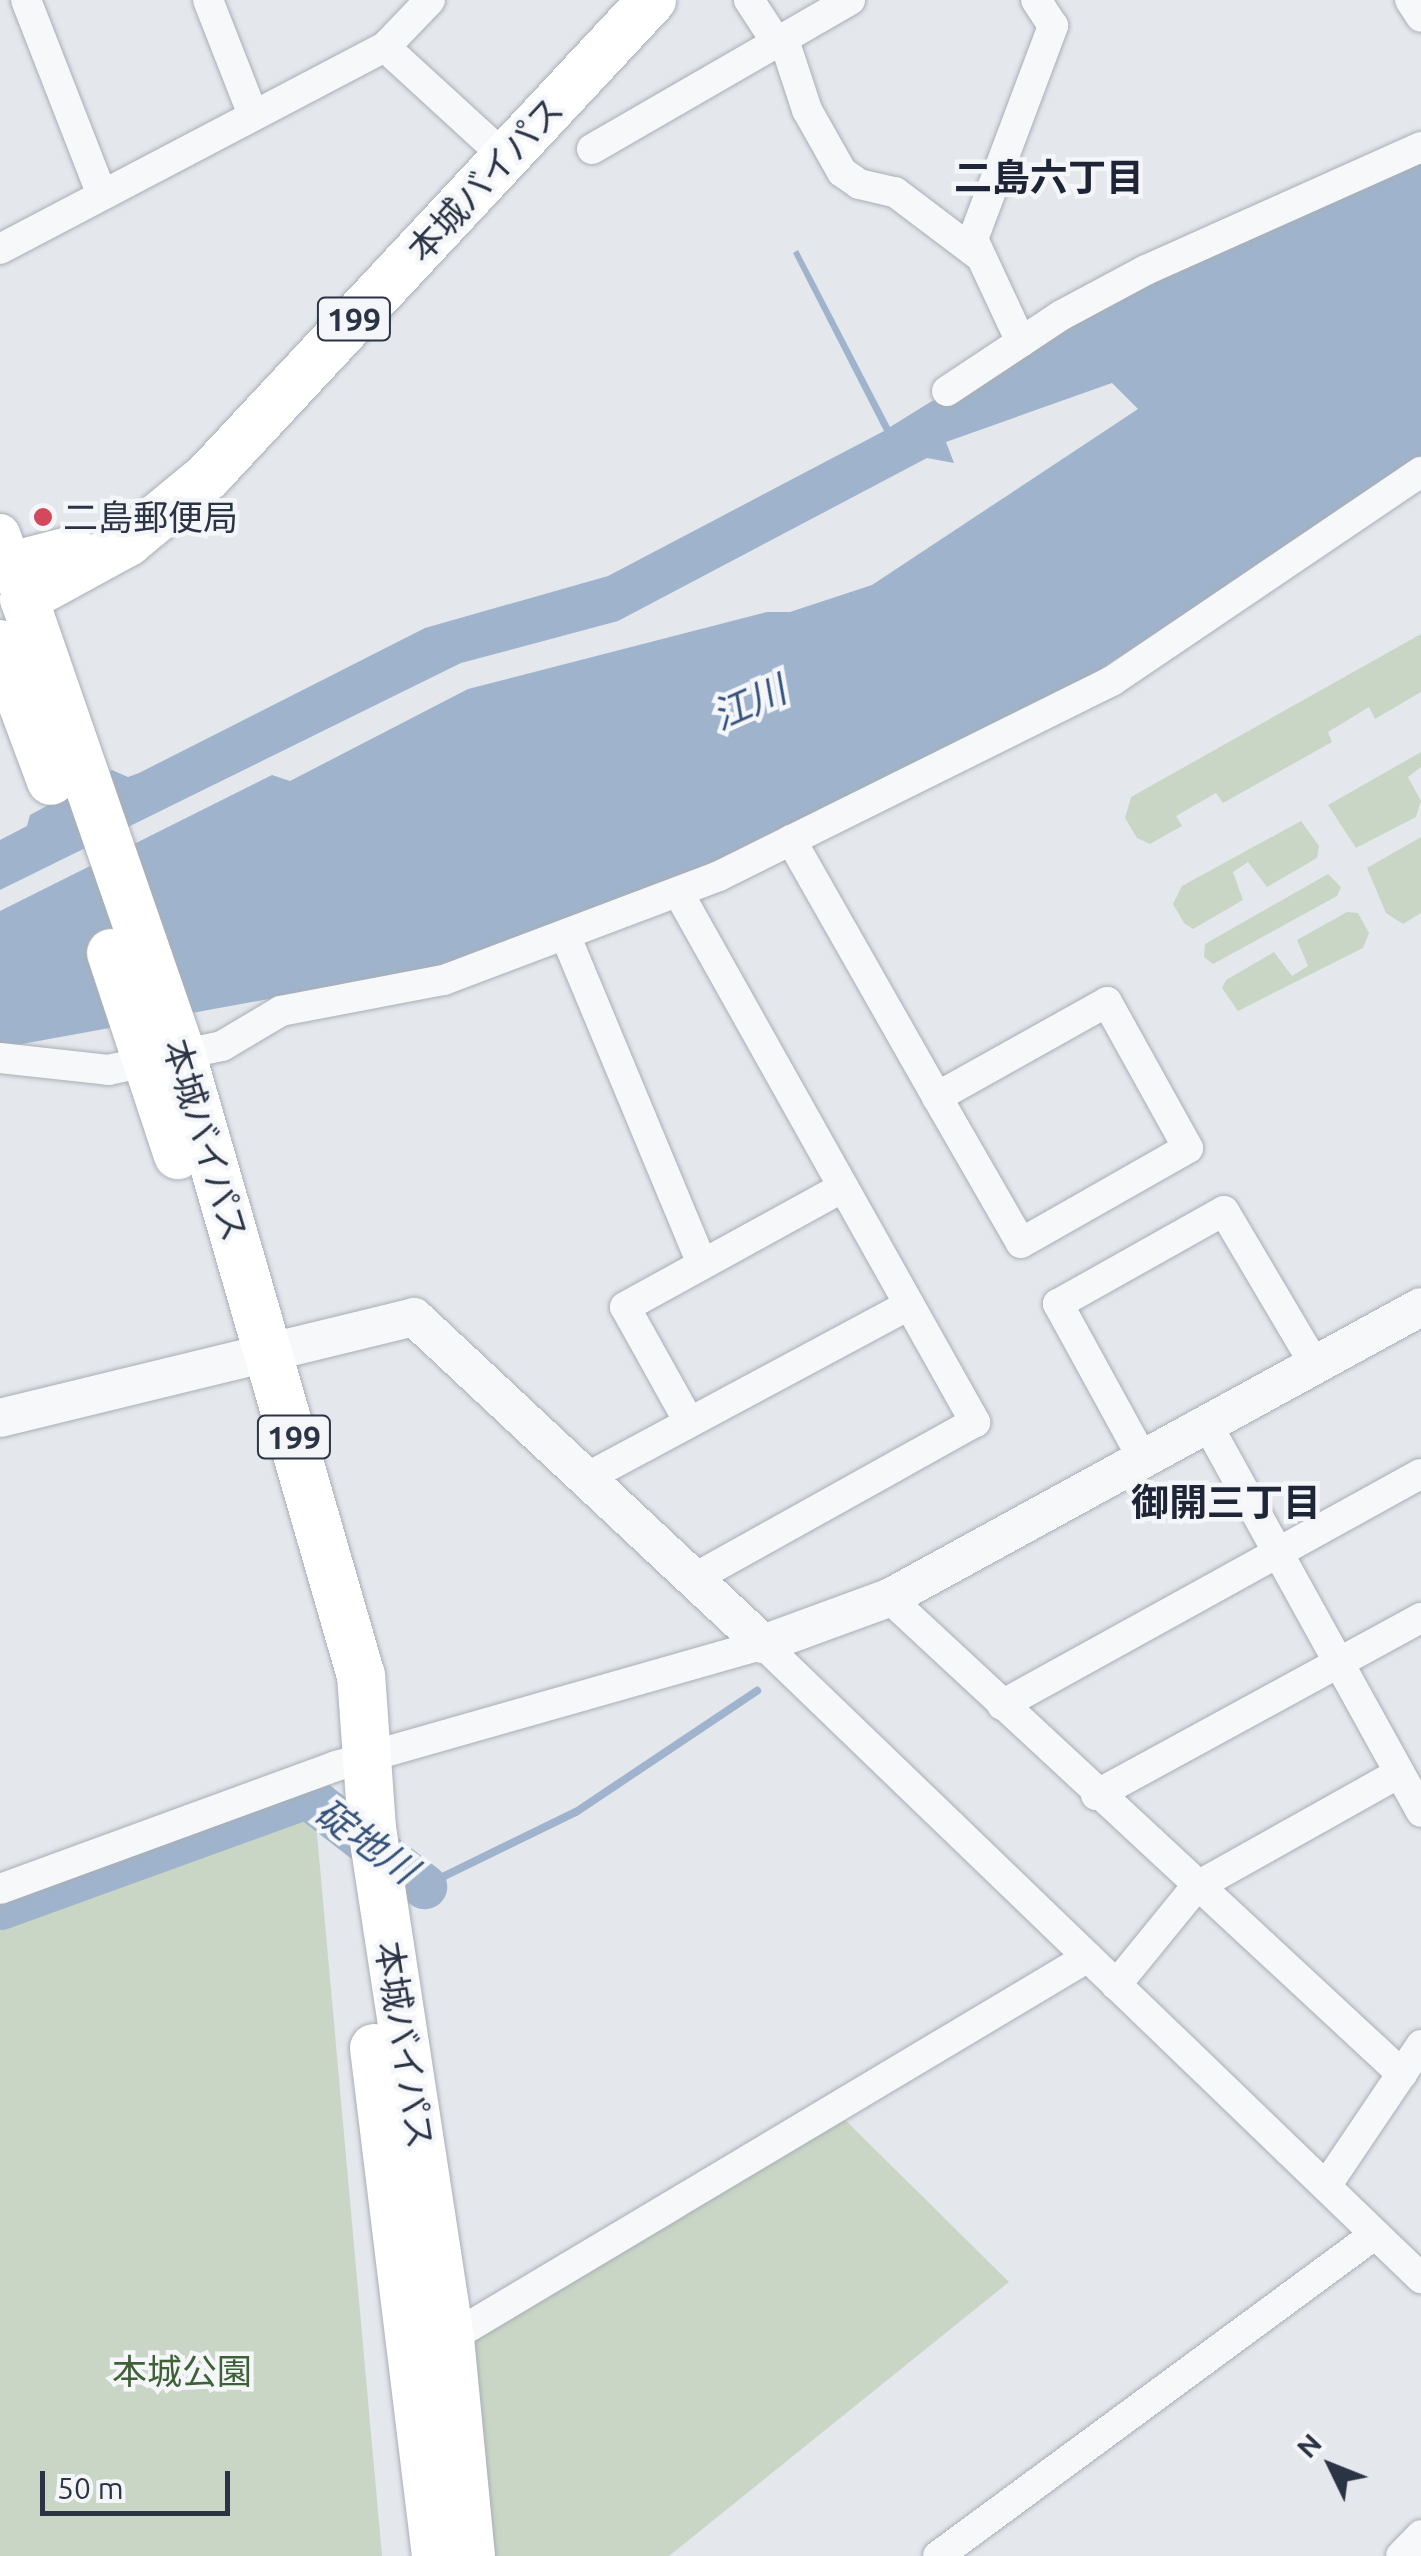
<!DOCTYPE html>
<html>
<head>
<meta charset="utf-8">
<style>
	body { margin:0 }
	#map { position:relative; width:1421px; height:2556px; overflow:hidden; background:#e4e7ec; font-family:Ubuntu,"Noto Sans JP",sans-serif }
	div>[style] { position:absolute }
	.green>* { inset:0; background:#c9d6c5 }
	.water>* { inset:0; background:#9fb4cc }
	.stream>* { height:8px; margin:-4px; padding:0 4px; transform-origin:4px; border-radius:4px; background:#9fb4cc }
	.river>* { height:45px; margin:-22.5px; padding:0 22.5px; transform-origin:22.5px; border-radius:22.5px; background:#9fb4cc }
	.roads { filter:drop-shadow(0 0 2px #a9aeb7) drop-shadow(0 0 2px #a9aeb7) }
	.minor>* { height:30px; margin:-15px; padding:0 15px; transform-origin:15px; border-radius:15px; background:#f7f8fa }
	.tertiary>* { height:38px; margin:-19px; padding:0 19px; transform-origin:19px; border-radius:19px; background:#f7f8fa }
	.secondary>* { height:40px; margin:-20px; padding:0 20px; transform-origin:20px; border-radius:20px; background:#fff }
	.trunk>* { height:48px; margin:-24px; padding:0 24px; transform-origin:24px; border-radius:24px; background:#fff }
	.dots>* { width:28px; height:28px; translate:-50% -50%; box-sizing:border-box; border:5px solid #f4f6f9; border-radius:50% }
	span { translate:-50% -50%; white-space:nowrap; text-align:center; line-height:1.15; -webkit-text-stroke:9px #f4f6f9; paint-order:stroke }
	.shield-label span { padding:2px 8px; background:#f4f6f9; border:2px solid; border-radius:8px; -webkit-text-stroke-width:0 }
	.shield-label { font-size:32px; color:#2b3445; font-weight:700 }
	.street-label { font-size:35px; color:#2b3445 }
	.poi-label { font-size:35px; color:#2b3445 }
	.left { translate:0 -50%; text-align:left }
	.park-label { font-size:35px; color:#3f6138 }
	.neighbourhood-label { font-size:38px; color:#1d2536; font-weight:700 }
	.water-label { font-size:38px; color:#34527a; font-style:italic }
	.north { position:absolute; left:1281px; top:2416px; width:100px; height:100px; -webkit-text-stroke:8px #f4f6f9; paint-order:stroke; rotate:313deg; font-size:28px; font-weight:700; line-height:40px; text-align:center; color:#2b3445 }
	.north::after { content:''; display:block; margin:auto; width:35px; height:45px; background:#2b3445; clip-path:polygon(50% 0,100% 100%,50% 72%,0 100%) }
	.scale { position:absolute; left:40px; top:2471px; width:190px; height:45px; box-sizing:border-box; border:5px solid #2b3445; border-top:0; padding-left:12px; font-size:30px; line-height:35px; white-space:nowrap; color:#2b3445; -webkit-text-stroke:8px #f4f6f9; paint-order:stroke }
</style>
</head>
<body>
<div id="map">
	<div class="green">
		<div style="clip-path:polygon(1421px 634px,1421px 692px,1375px 719px,1369px 707px,1328px 732px,1332px 742px,1223px 803px,1216px 793px,1176px 816px,1182px 826px,1150px 844px,1137px 838px,1125px 818px,1131px 797px)"></div>
		<div style="clip-path:polygon(1421px 752px,1421px 767px,1408px 777px,1421px 801px,1416px 817px,1356px 848px,1328px 805px)"></div>
		<div style="clip-path:polygon(1301px 821px,1319px 846px,1317px 858px,1267px 887px,1248px 862px,1233px 872px,1243px 900px,1193px 929px,1184px 923px,1173px 904px,1182px 886px)"></div>
		<div style="clip-path:polygon(1421px 837px,1421px 913px,1403px 924px,1386px 913px,1367px 868px)"></div>
		<div style="clip-path:polygon(1328px 874px,1341px 887px,1337px 896px,1213px 964px,1204px 957px,1205px 944px)"></div>
		<div style="clip-path:polygon(1347px 912px,1358px 913px,1369px 933px,1363px 948px,1238px 1011px,1222px 988px,1226px 980px,1274px 952px,1292px 976px,1308px 966px,1297px 940px)"></div>
		<div style="clip-path:polygon(298px 1806px,315px 1812px,382px 2556px,0 2556px,0 1908px)"></div>
		<div style="clip-path:polygon(826px 2101px,1009px 2282px,669px 2556px,491px 2556px,469px 2332px)"></div>
	</div>
	<div class="water">
		<div style="clip-path:polygon(1421px 158px,1421px 458px,1056px 699px,713px 865px,466px 963px,0 1048px,0 911px,272px 775px,290px 781px,468px 689px,767px 612px,790px 612px,872px 585px,1138px 409px,1112px 383px,946px 442px,954px 463px,927px 458px,618px 621px,461px 663px,0 890px,0 840px,27px 826px,30px 815px,112px 770px,128px 777px,139px 773px,425px 628px,608px 576px,884px 431px,793px 253px,798px 250px,890px 427px,932px 401px,968px 392px,1095px 308px)"></div>
	</div>
	<div class="stream">
		<div style="left:424px;top:1886px;width:169px;rotate:-26deg"></div>
		<div style="left:576px;top:1812px;width:218px;rotate:-33.8deg"></div>
	</div>
	<div class="river">
		<div style="left:0;top:1907px;width:326px;rotate:-19.9deg"></div>
		<div style="left:307px;top:1796px;width:148px;rotate:37.6deg"></div>
	</div>
	<div class="roads">
		<div class="minor">
			<div style="left:26px;top:0;width:209px;rotate:68.7deg"></div>
			<div style="left:208px;top:0;width:120px;rotate:68.6deg"></div>
			<div style="left:749px;top:0;width:51px;rotate:56.9deg"></div>
			<div style="left:1410px;top:0;width:20px;rotate:57deg"></div>
			<div style="left:784px;top:40px;width:74px;rotate:71.8deg"></div>
			<div style="left:807px;top:110px;width:71px;rotate:60.6deg"></div>
			<div style="left:842px;top:172px;width:21px;rotate:35deg"></div>
			<div style="left:859px;top:184px;width:37px;rotate:13deg"></div>
			<div style="left:895px;top:192px;width:103px;rotate:37.1deg"></div>
			<div style="left:385px;top:47px;width:163px;rotate:42.5deg"></div>
			<div style="left:592px;top:149px;width:298px;rotate:-30deg"></div>
			<div style="left:0;top:249px;width:435px;rotate:-27.7deg"></div>
			<div style="left:385px;top:47px;width:65px;rotate:-46.2deg"></div>
			<div style="left:1021px;top:342px;width:114px;rotate:-115deg"></div>
			<div style="left:973px;top:239px;width:228px;rotate:-69.4deg"></div>
			<div style="left:1053px;top:26px;width:31px;rotate:-123deg"></div>
			<div style="left:947px;top:391px;width:138px;rotate:-33.5deg"></div>
			<div style="left:1062px;top:315px;width:95px;rotate:-28.2deg"></div>
			<div style="left:1146px;top:270px;width:301px;rotate:-24.1deg"></div>
			<div style="left:791px;top:840px;width:296px;rotate:60.4deg"></div>
			<div style="left:937px;top:1097px;width:168px;rotate:60.1deg"></div>
			<div style="left:1021px;top:1243px;width:192px;rotate:-29.6deg"></div>
			<div style="left:1188px;top:1148px;width:167px;rotate:-119deg"></div>
			<div style="left:1107px;top:1002px;width:195px;rotate:150.8deg"></div>
			<div style="left:678px;top:892px;width:608px;rotate:60.73deg"></div>
			<div style="left:975px;top:1422px;width:323px;rotate:150.9deg"></div>
			<div style="left:566px;top:937px;width:353px;rotate:67.4deg"></div>
			<div style="left:0;top:1058px;width:109px;rotate:6.3deg"></div>
			<div style="left:108px;top:1070px;width:116px;rotate:-11.9deg"></div>
			<div style="left:222px;top:1046px;width:69px;rotate:-30.7deg"></div>
			<div style="left:281px;top:1011px;width:166px;rotate:-10.8deg"></div>
			<div style="left:444px;top:980px;width:294px;rotate:-20.7deg"></div>
			<div style="left:719px;top:876px;width:439px;rotate:-26.4deg"></div>
			<div style="left:1112px;top:681px;width:373px;rotate:-34.1deg"></div>
			<div style="left:688px;top:1420px;width:129px;rotate:-119.1deg"></div>
			<div style="left:625px;top:1307px;width:249px;rotate:-28.8deg"></div>
			<div style="left:1207px;top:1424px;width:443px;rotate:61.1deg"></div>
			<div style="left:1143px;top:1459px;width:177px;rotate:-118.7deg"></div>
			<div style="left:1058px;top:1304px;width:190px;rotate:-29.3deg"></div>
			<div style="left:1224px;top:1211px;width:179px;rotate:59.4deg"></div>
			<div style="left:588px;top:1477px;width:364px;rotate:-28.2deg"></div>
			<div style="left:889px;top:1598px;width:700px;rotate:42.86deg"></div>
			<div style="left:1002px;top:1705px;width:478px;rotate:-28.9deg"></div>
			<div style="left:1096px;top:1795px;width:370px;rotate:-28.6deg"></div>
			<div style="left:0;top:1889px;width:358px;rotate:-20.1deg"></div>
			<div style="left:336px;top:1766px;width:444px;rotate:-15.9deg"></div>
			<div style="left:763px;top:1644px;width:914px;rotate:43.94deg"></div>
			<div style="left:1116px;top:1985px;width:127px;rotate:-50.8deg"></div>
			<div style="left:1196px;top:1887px;width:233px;rotate:-29.3deg"></div>
			<div style="left:1326px;top:2186px;width:170px;rotate:-56deg"></div>
			<div style="left:450px;top:2338px;width:743px;rotate:-30.84deg"></div>
			<div style="left:938px;top:2556px;width:541px;rotate:-36.36deg"></div>
			<div style="left:1401px;top:2556px;width:29px;rotate:-46deg"></div>
		</div>
		<div class="tertiary">
			<div style="left:0;top:1418px;width:426px;rotate:-13.7deg"></div>
			<div style="left:414px;top:1317px;width:478px;rotate:43.1deg"></div>
			<div style="left:763px;top:1644px;width:134px;rotate:-20.1deg"></div>
			<div style="left:889px;top:1598px;width:606px;rotate:-28.68deg"></div>
		</div>
		<div class="secondary">
			<div style="left:0;top:534px;width:66px;rotate:69.6deg"></div>
		</div>
		<div class="trunk">
			<div style="left:0;top:569px;width:75px;rotate:-14.6deg"></div>
			<div style="left:0;top:644px;width:146px;rotate:69.6deg"></div>
			<div style="left:111px;top:953px;width:213px;rotate:71.7deg"></div>
			<div style="left:374px;top:2048px;width:512px;rotate:83.04deg"></div>
			<div style="left:471px;top:2556px;width:219px;rotate:-95.5deg"></div>
			<div style="left:450px;top:2338px;width:516px;rotate:-98.7deg"></div>
			<div style="left:372px;top:1828px;width:152px;rotate:-94.1deg"></div>
			<div style="left:361px;top:1676px;width:649px;rotate:-106.09deg"></div>
			<div style="left:181px;top:1052px;width:479px;rotate:-109.1deg"></div>
			<div style="left:24px;top:599px;width:119px;rotate:-28.7deg"></div>
			<div style="left:128px;top:542px;width:104px;rotate:-39.5deg"></div>
			<div style="left:208px;top:476px;width:651px;rotate:-46.99deg"></div>
		</div>
	</div>
	<div class="dots">
		<div style="left:43px;top:517px;background:#d1495b"></div>
	</div>
	<div class="shield-label">
		<span style="left:354px;top:319px">199</span>
		<span style="left:294px;top:1437px">199</span>
	</div>
	<div class="street-label">
		<span style="left:485px;top:179px;rotate:-47deg">本城バイパス</span>
		<span style="left:206px;top:1140px;rotate:73deg">本城バイパス</span>
		<span style="left:405px;top:2045px;rotate:81deg">本城バイパス</span>
	</div>
	<div class="poi-label">
		<span class="left" style="left:63px;top:517px">二島郵便局</span>
	</div>
	<div class="park-label">
		<span style="left:182px;top:2371px">本城公園</span>
	</div>
	<div class="neighbourhood-label">
		<span style="left:1049px;top:178px">二島六丁目</span>
		<span style="left:1226px;top:1503px">御開三丁目</span>
	</div>
	<div class="water-label">
		<span style="left:749px;top:703px;rotate:-24deg">江川</span>
		<span style="left:366px;top:1841px;rotate:36deg">碇地川</span>
	</div>
	<div class="north">N</div>
	<div class="scale">50 m</div>
</div>
</body>
</html>
